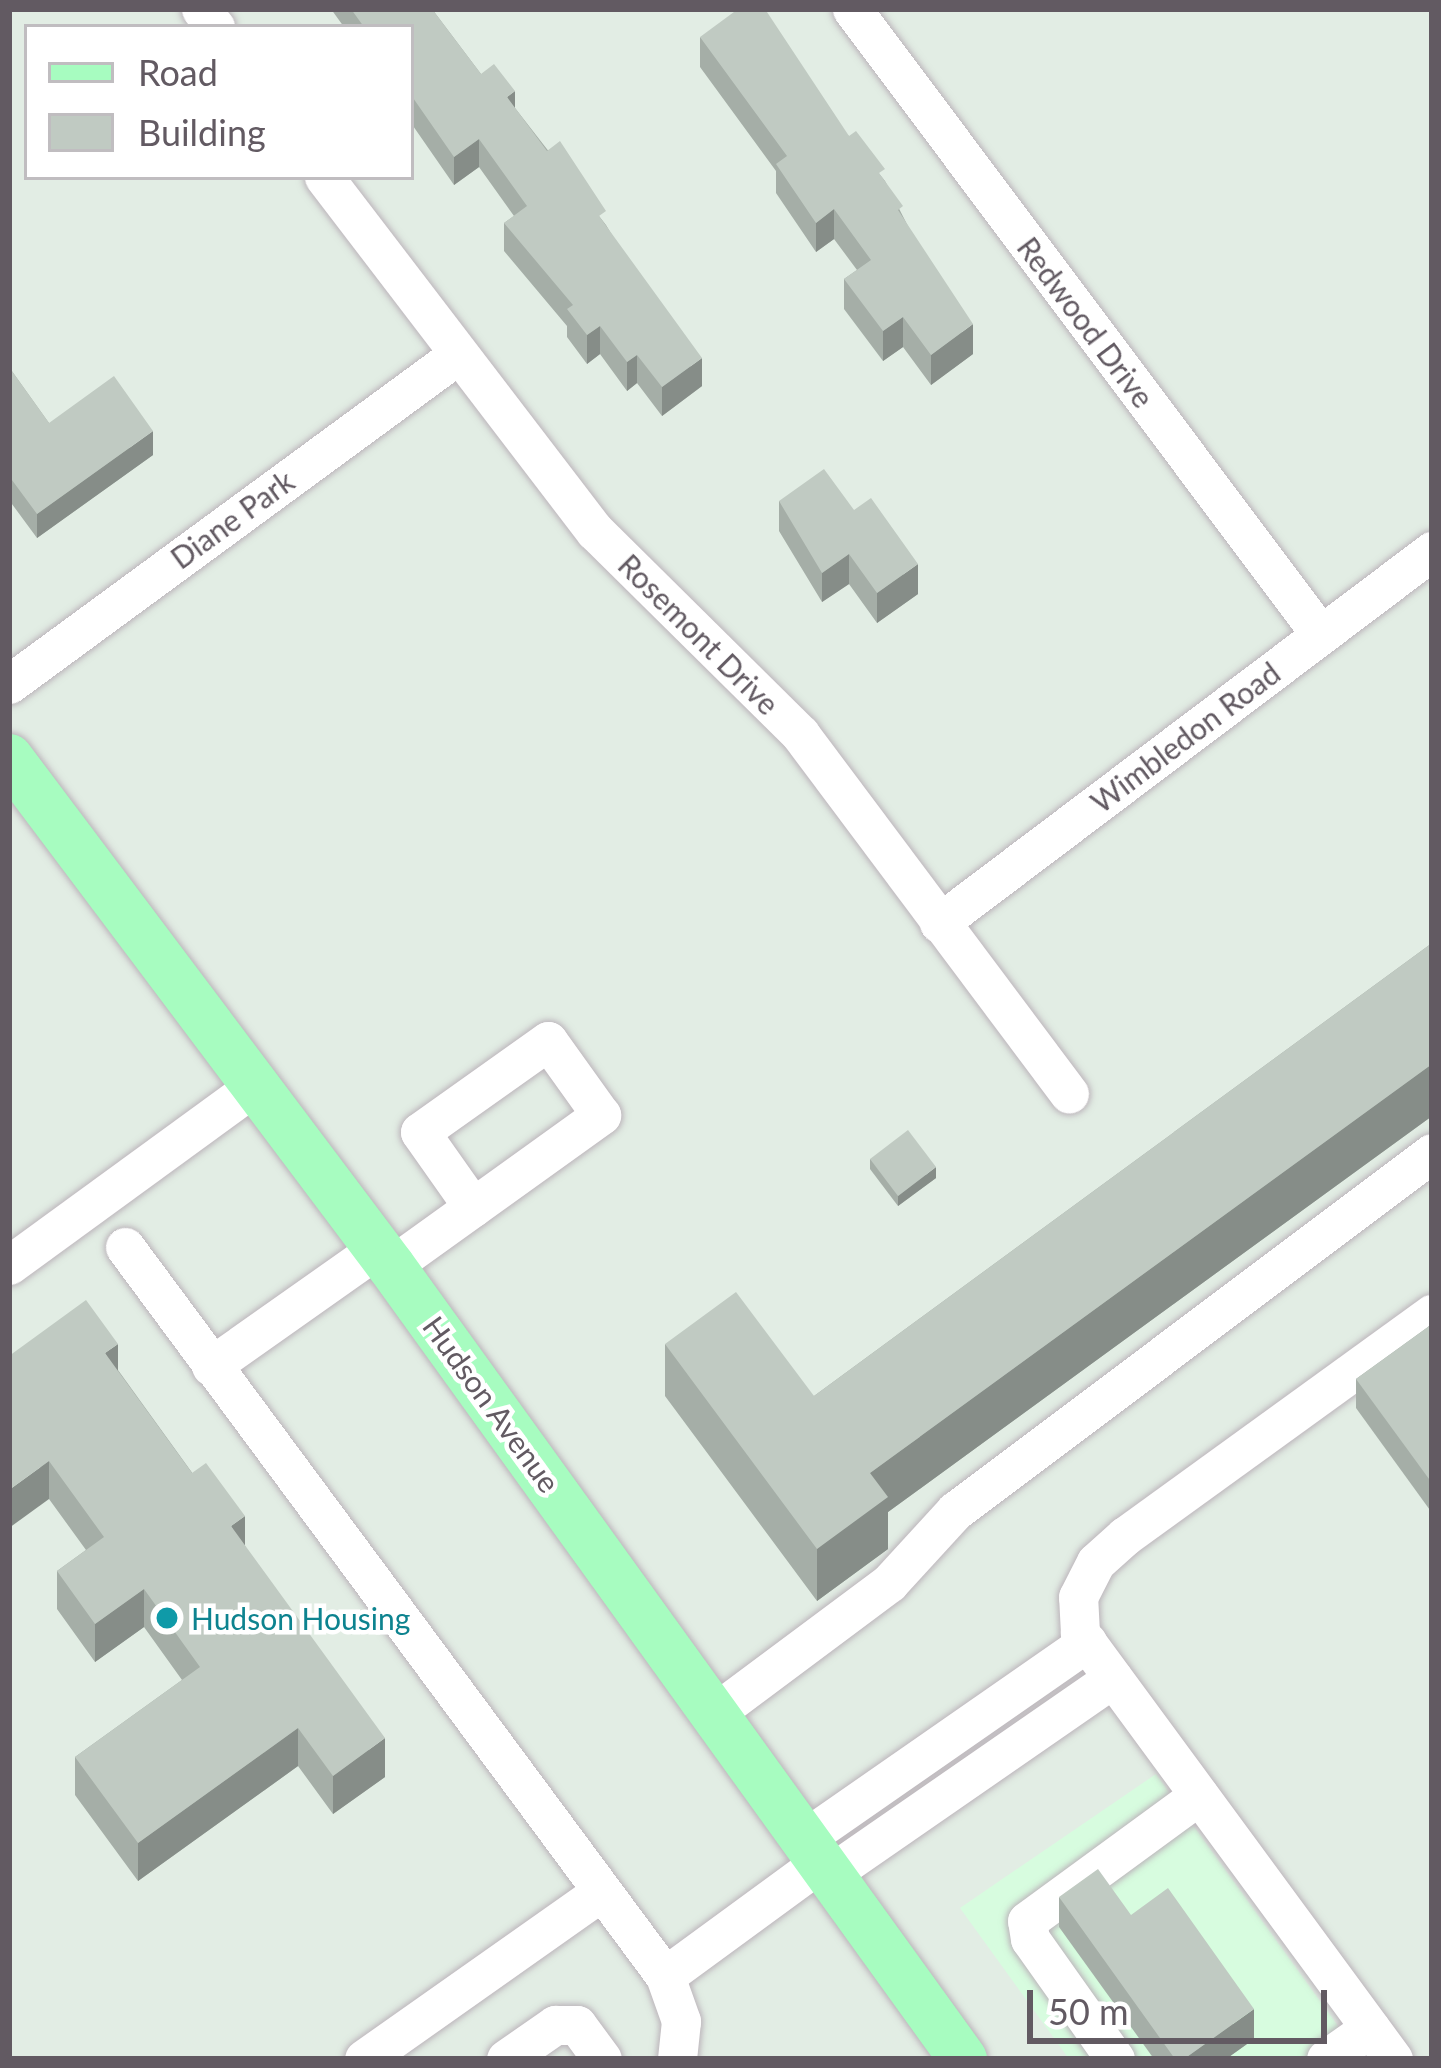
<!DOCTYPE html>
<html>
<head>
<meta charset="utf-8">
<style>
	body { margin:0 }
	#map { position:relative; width:1441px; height:2068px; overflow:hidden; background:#e2ede4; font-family:Lato,sans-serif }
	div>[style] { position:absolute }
	.commercial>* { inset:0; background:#d7fcdf }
	.roads { filter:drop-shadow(0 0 3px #bcb5bb) drop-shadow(0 0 3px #bcb5bb) }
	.minor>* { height:39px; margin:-19.5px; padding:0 19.5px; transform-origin:19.5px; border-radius:19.5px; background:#fff }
	.major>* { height:48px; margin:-24px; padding:0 24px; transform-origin:24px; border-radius:24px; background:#a7fcc0 }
	.wall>* { inset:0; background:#a5aea7 }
	.shaded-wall>* { inset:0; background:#868d88 }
	.building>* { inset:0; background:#c0cac2 }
	.dots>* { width:33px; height:33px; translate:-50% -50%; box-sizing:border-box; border:6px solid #fff; border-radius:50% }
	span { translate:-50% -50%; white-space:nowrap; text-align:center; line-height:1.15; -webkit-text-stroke:9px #fff; paint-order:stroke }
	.street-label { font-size:30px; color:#625a62 }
	.culture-label { font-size:30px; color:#0d838f }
	.left { translate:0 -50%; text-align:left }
	.frame { position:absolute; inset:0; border:12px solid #625a62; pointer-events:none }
	.legend { position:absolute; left:24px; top:24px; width:390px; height:156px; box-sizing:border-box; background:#fff; border:3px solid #c0bdc0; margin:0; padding:15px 21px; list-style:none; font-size:36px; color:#625a62 }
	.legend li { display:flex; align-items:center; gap:24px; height:60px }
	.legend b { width:60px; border:3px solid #c0bdc0 }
	.scale { position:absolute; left:1027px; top:1990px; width:300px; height:54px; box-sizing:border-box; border:6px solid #625a62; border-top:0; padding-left:15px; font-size:36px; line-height:42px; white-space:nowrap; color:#625a62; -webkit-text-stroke:9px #fff; paint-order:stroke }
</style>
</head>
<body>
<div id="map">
	<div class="commercial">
		<div style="clip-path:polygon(1156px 1774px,1362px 2059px,1069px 2059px,960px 1908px)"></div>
	</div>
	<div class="roads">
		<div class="minor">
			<div style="left:201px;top:9px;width:23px;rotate:52deg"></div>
			<div style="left:852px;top:9px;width:782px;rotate:53.16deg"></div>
			<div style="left:324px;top:177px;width:446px;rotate:52.6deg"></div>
			<div style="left:595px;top:531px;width:289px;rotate:44.7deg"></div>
			<div style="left:800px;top:734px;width:449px;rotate:53.2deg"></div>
			<div style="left:9px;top:684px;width:554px;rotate:-36.27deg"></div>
			<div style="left:939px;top:923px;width:618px;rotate:-37.04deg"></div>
			<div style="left:125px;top:1247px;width:907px;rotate:53.47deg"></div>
			<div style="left:665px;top:1976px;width:48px;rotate:70.4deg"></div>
			<div style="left:681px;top:2021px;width:38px;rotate:96deg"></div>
			<div style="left:9px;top:1265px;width:301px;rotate:-36.1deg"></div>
			<div style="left:391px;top:1266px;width:259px;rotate:-35.7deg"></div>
			<div style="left:601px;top:1115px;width:91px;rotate:-125.6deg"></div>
			<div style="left:548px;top:1041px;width:157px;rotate:144.6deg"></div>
			<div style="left:420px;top:1132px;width:92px;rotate:54.8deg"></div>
			<div style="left:211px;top:1366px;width:204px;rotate:-35.2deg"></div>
			<div style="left:716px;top:1712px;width:216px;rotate:-36.7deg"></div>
			<div style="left:889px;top:1583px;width:98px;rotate:-47.5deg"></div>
			<div style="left:955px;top:1511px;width:596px;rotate:-36.89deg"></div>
			<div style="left:804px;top:1839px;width:345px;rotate:-34.8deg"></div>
			<div style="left:830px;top:1874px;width:344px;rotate:-34.7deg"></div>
			<div style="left:665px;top:1976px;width:193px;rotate:-36.2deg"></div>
			<div style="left:364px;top:2059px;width:290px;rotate:-35.2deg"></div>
			<div style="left:506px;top:2059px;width:60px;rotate:-34.8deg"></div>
			<div style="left:555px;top:2025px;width:22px"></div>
			<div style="left:577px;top:2025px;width:42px;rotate:53.7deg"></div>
			<div style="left:1115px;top:2059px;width:147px;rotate:-125.3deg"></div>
			<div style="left:1030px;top:1939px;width:18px;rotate:-99deg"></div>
			<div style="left:1027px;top:1921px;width:213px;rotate:-36.2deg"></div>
			<div style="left:1326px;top:2059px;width:54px;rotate:-35.2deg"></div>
			<div style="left:1393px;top:2059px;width:529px;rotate:-126.31deg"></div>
			<div style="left:1080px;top:1633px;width:36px;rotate:-93deg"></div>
			<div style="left:1078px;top:1597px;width:39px;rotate:-63deg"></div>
			<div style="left:1096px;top:1562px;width:39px;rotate:-42deg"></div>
			<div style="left:1125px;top:1536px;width:379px;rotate:-35.9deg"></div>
		</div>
		<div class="major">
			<div style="left:9px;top:758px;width:636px;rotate:53.06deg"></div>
			<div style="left:391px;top:1266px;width:978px;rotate:54.2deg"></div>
		</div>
	</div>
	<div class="wall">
		<div style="clip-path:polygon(331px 9px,432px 9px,481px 74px,515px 108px,606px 225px,702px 386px,662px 416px,637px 383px,627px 391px,600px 354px,587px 364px,567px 337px,567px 326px,504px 251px,504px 223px,514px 216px,479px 167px,454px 185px,411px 123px,411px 27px,344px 27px)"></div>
		<div style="clip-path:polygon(700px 37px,849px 136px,885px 181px,973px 354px,931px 385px,903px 347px,883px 361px,844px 309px,844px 279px,857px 270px,834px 239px,816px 252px,776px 193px,776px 171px,700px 67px)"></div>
		<div style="clip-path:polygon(9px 367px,49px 423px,153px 455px,37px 538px,9px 500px)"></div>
		<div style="clip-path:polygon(779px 501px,854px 510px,918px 594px,877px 623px,849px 584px,822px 602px,779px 531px)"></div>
		<div style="clip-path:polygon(1432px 943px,1432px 1116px,888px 1512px,888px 1549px,817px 1601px,665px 1396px,665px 1344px,814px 1396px)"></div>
		<div style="clip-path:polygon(870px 1159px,936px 1178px,898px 1206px,870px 1169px)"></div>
		<div style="clip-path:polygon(1432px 1324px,1432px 1513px,1356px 1408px,1356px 1379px)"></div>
		<div style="clip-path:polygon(9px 1356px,118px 1370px,245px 1546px,385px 1777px,333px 1814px,298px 1766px,138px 1881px,75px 1795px,75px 1757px,182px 1680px,144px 1627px,95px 1662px,57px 1609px,57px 1571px,86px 1550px,49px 1499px)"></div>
		<div style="clip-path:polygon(1059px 1897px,1254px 2039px,1226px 2059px,1154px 2059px,1059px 1927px)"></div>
	</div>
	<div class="shaded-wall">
		<div style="clip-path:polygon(515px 91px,515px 120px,507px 97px)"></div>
		<div style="clip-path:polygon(479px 139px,479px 167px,454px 185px,454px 157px)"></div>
		<div style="clip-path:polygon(834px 209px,834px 239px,816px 252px,816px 223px)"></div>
		<div style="clip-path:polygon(903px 317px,903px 347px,883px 361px,883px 331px)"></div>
		<div style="clip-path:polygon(973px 324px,973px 354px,931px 385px,931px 355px)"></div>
		<div style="clip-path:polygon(600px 326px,600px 354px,587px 364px,587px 335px)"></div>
		<div style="clip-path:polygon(637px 355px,637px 383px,627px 391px,627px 362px)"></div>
		<div style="clip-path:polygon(702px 358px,702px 386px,662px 416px,662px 387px)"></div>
		<div style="clip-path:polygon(153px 431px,153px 455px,37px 538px,37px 514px)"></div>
		<div style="clip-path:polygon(849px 554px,849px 584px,822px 602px,822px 573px)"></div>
		<div style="clip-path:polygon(918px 564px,918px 594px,877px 623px,877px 593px)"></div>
		<div style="clip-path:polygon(1432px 1064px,1432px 1116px,888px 1512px,888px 1549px,817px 1601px,817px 1549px,870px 1473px)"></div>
		<div style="clip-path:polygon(936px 1167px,936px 1178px,898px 1206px,898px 1196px)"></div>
		<div style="clip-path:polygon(118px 1344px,118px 1382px,105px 1353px)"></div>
		<div style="clip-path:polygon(49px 1461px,49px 1499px,9px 1528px,9px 1490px)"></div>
		<div style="clip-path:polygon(245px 1516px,245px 1554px,231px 1526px)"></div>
		<div style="clip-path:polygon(144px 1589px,144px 1627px,95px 1662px,95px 1624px)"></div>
		<div style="clip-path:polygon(298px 1728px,298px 1766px,138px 1881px,138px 1843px)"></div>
		<div style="clip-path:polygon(385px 1738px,385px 1777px,333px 1814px,333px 1776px)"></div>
		<div style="clip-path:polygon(1254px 2009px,1254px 2039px,1226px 2059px,1184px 2059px)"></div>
	</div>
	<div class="building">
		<div style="clip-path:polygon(351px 9px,432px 9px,481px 74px,494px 64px,515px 91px,507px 97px,547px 151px,560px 141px,606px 211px,599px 216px,702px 358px,662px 387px,637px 355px,627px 362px,600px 326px,587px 335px,567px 309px,573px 305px,504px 223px,527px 206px,479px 139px,454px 157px,411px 95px,411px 27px,364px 27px)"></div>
		<div style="clip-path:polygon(738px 9px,765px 9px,849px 136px,856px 131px,885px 169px,879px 173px,903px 206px,898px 210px,973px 324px,931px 355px,903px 317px,883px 331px,844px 279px,871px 260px,834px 209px,816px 223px,776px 164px,787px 156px,700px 37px)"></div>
		<div style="clip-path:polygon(9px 367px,49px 423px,114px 376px,153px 431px,37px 514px,9px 476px)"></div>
		<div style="clip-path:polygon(824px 469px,854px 510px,871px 498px,918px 564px,877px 593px,849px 554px,822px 573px,779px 501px)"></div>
		<div style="clip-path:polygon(1432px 943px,1432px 1064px,870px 1473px,888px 1497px,817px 1549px,665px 1344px,736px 1292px,814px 1396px)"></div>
		<div style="clip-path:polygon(908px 1130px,936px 1167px,898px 1196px,870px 1159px)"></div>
		<div style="clip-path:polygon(86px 1300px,118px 1344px,105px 1353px,192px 1473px,206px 1463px,245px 1516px,231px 1526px,385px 1738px,333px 1776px,298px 1728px,138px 1843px,75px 1757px,200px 1667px,144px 1589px,95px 1624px,57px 1571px,104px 1537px,49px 1461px,9px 1490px,9px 1356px)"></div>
		<div style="clip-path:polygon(1432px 1324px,1432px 1483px,1356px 1379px)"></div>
		<div style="clip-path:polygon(1098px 1869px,1131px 1915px,1168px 1888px,1254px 2009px,1184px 2059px,1175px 2059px,1059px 1897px)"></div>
	</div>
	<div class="dots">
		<div style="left:167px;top:1618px;background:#0f9aa8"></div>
	</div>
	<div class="street-label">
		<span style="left:1086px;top:322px;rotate:53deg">Redwood Drive</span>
		<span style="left:232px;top:519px;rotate:-36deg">Diane Park</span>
		<span style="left:699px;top:634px;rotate:45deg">Rosemont Drive</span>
		<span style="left:1185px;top:737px;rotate:-37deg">Wimbledon Road</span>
		<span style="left:492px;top:1404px;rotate:54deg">Hudson Avenue</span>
	</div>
	<div class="culture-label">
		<span class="left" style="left:191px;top:1618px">Hudson Housing</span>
	</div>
	<div class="frame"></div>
	<ul class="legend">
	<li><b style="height:15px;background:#a7fcc0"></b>Road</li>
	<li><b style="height:33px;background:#c0cac2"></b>Building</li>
	</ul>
	<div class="scale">50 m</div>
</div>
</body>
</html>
